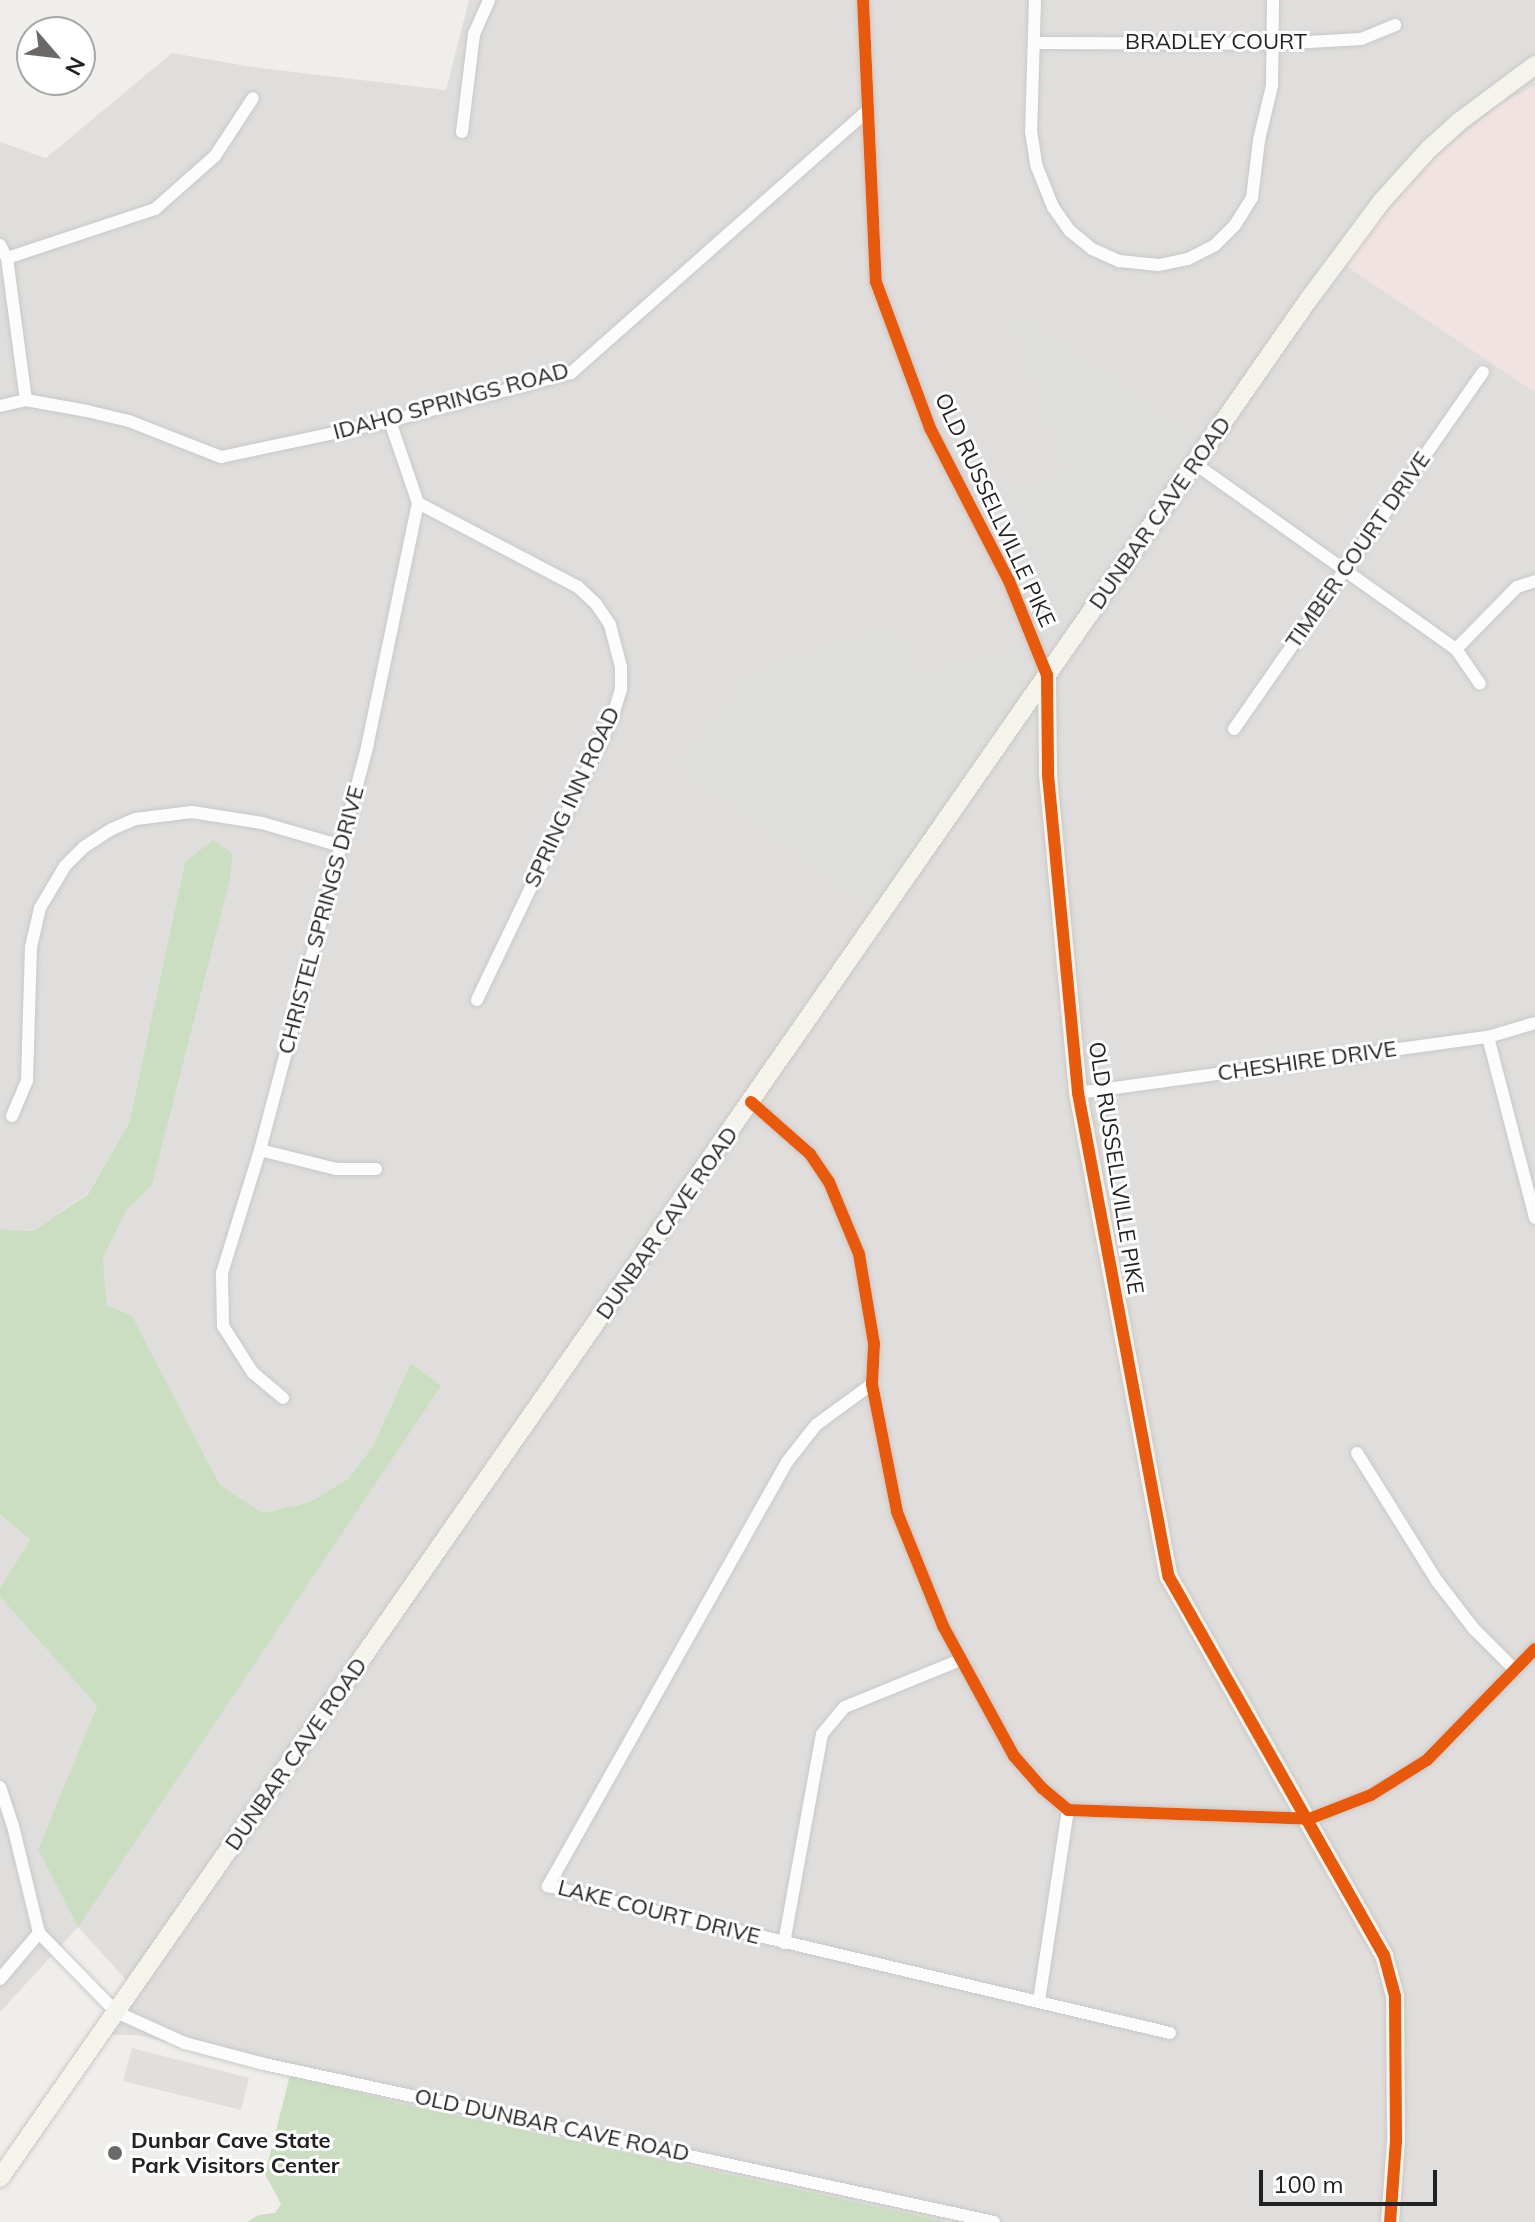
<!DOCTYPE html>
<html>
<head>
<meta charset="utf-8">
<style>
	body { margin:0 }
	#map { position:relative; width:1535px; height:2222px; overflow:hidden; background:#f0eeeb; font-family:Mulish,sans-serif }
	div>[style] { position:absolute }
	.residential>* { inset:0; background:#dfdedc }
	.commercial>* { inset:0; background:#f1e3e1 }
	.religious>* { inset:0; background:#dededc }
	.forest>* { inset:0; background:#cbdec1 }
	.parking>* { inset:0; background:#e0dfde }
	.roads { filter:drop-shadow(0 0 2px #c9c8c7) drop-shadow(0 0 2px #c9c8c7) }
	.street>* { height:12px; margin:-6px; padding:0 6px; transform-origin:6px; border-radius:6px; background:#fdfcfc }
	.secondary>* { height:18px; margin:-9px; padding:0 9px; transform-origin:9px; border-radius:9px; background:#f4f4ed }
	.cycleway>* { height:12px; margin:-6px; padding:0 6px; transform-origin:6px; border-radius:6px; background:#e8590c }
	.dots>* { width:22px; height:22px; translate:-50% -50%; box-sizing:border-box; border:4px solid #fff; border-radius:50% }
	span { translate:-50% -50%; white-space:nowrap; text-align:center; line-height:1.15; -webkit-text-stroke:6px #fff; paint-order:stroke }
	.street-label { font-size:22px; color:#222 }
	.poi-label { font-size:22px; color:#222; font-weight:700 }
	.left { translate:0 -50%; text-align:left }
	.north { position:absolute; left:16px; top:16px; width:80px; height:80px; box-sizing:border-box; background:#fff; border:2px solid #a7a7a7; border-radius:50%; rotate:118deg; font-size:22px; font-weight:700; line-height:32px; text-align:center; color:#222 }
	.north::after { content:''; display:block; margin:auto; width:28px; height:36px; background:#6a6968; clip-path:polygon(50% 0,100% 100%,50% 72%,0 100%) }
	.scale { position:absolute; left:1259px; top:2170px; width:178px; height:36px; box-sizing:border-box; border:4px solid #222; border-top:0; padding-left:10px; font-size:24px; line-height:28px; white-space:nowrap; color:#222; -webkit-text-stroke:6px #fff; paint-order:stroke }
</style>
</head>
<body>
<div id="map">
	<div class="residential">
		<div style="clip-path:polygon(evenodd,469px 0,1535px 0,1535px 85px,1496px 108px,1434px 159px,1385px 214px,1346px 265px,1535px 392px,1535px 2222px,948px 2222px,399px 2103px,138px 2035px,111px 2035px,138px 1993px,78px 1927px,0 2012px,0 1597px,97px 1706px,38px 1849px,441px 1386px,411px 1364px,373px 1446px,348px 1479px,310px 1502px,263px 1513px,220px 1485px,132px 1317px,107px 1305px,103px 1258px,126px 1211px,152px 1185px,185px 862px,129px 1123px,88px 1193px,33px 1231px,0 1229px,0 142px,46px 158px,172px 53px,252px 67px,446px 90px,469px 0,1019px 319px,1152px 504px,1054px 637px,1045px 630px,988px 509px,1074px 473px,1019px 319px,469px 0,893px 632px,916px 680px,1029px 653px,873px 905px,787px 838px,684px 767px,755px 675px,893px 632px)"></div>
		<div style="clip-path:polygon(0 1514px,30px 1540px,0 1588px)"></div>
	</div>
	<div class="commercial">
		<div style="clip-path:polygon(1535px 85px,1535px 392px,1346px 266px,1385px 214px,1434px 159px,1496px 108px)"></div>
	</div>
	<div class="religious">
		<div style="clip-path:polygon(1017px 318px,1195px 444px,1055px 638px,1045px 630px,988px 508px,1074px 473px)"></div>
		<div style="clip-path:polygon(893px 631px,916px 680px,1029px 652px,1032px 670px,873px 905px,787px 838px,684px 767px,755px 675px)"></div>
	</div>
	<div class="forest">
		<div style="clip-path:polygon(213px 840px,233px 854px,230px 879px,152px 1185px,126px 1211px,103px 1258px,107px 1305px,132px 1316px,220px 1485px,263px 1513px,310px 1502px,348px 1479px,373px 1446px,411px 1363px,441px 1386px,78px 1927px,38px 1849px,97px 1706px,0 1597px,0 1588px,30px 1540px,0 1514px,0 1229px,33px 1231px,88px 1194px,129px 1123px,185px 862px)"></div>
		<div style="clip-path:polygon(290px 2075px,399px 2103px,948px 2222px,247px 2222px,259px 2215px,275px 2213px,281px 2204px,265px 2174px)"></div>
	</div>
	<div class="parking">
		<div style="clip-path:polygon(132px 2048px,249px 2078px,241px 2110px,123px 2081px)"></div>
	</div>
	<div class="roads">
		<div class="street">
			<div style="left:863px;top:0;width:282px;rotate:87.4deg"></div>
			<div style="left:876px;top:282px;width:156px;rotate:69.7deg"></div>
			<div style="left:930px;top:428px;width:172px;rotate:62.7deg"></div>
			<div style="left:1009px;top:581px;width:101px;rotate:68deg"></div>
			<div style="left:1035px;top:0;width:131px;rotate:91.7deg"></div>
			<div style="left:1031px;top:131px;width:36px;rotate:81deg"></div>
			<div style="left:1037px;top:167px;width:43px;rotate:68.2deg"></div>
			<div style="left:1053px;top:207px;width:29px;rotate:55deg"></div>
			<div style="left:1070px;top:231px;width:28px;rotate:39deg"></div>
			<div style="left:1092px;top:249px;width:30px;rotate:24deg"></div>
			<div style="left:1119px;top:261px;width:40px;rotate:5.7deg"></div>
			<div style="left:1159px;top:265px;width:30px;rotate:-12deg"></div>
			<div style="left:1188px;top:259px;width:30px;rotate:-27deg"></div>
			<div style="left:1215px;top:245px;width:28px;rotate:-45deg"></div>
			<div style="left:1235px;top:225px;width:32px;rotate:-58deg"></div>
			<div style="left:1252px;top:198px;width:58px;rotate:-83.1deg"></div>
			<div style="left:1259px;top:140px;width:56px;rotate:-76.5deg"></div>
			<div style="left:1272px;top:86px;width:86px;rotate:-89.3deg"></div>
			<div style="left:1034px;top:43px;width:239px;rotate:0.2deg"></div>
			<div style="left:1273px;top:44px;width:88px;rotate:-3.3deg"></div>
			<div style="left:1361px;top:39px;width:37px;rotate:-22deg"></div>
			<div style="left:462px;top:132px;width:99px;rotate:-83deg"></div>
			<div style="left:474px;top:34px;width:37px;rotate:-66deg"></div>
			<div style="left:0;top:245px;width:15px;rotate:62deg"></div>
			<div style="left:7px;top:258px;width:143px;rotate:82.4deg"></div>
			<div style="left:7px;top:258px;width:156px;rotate:-18.3deg"></div>
			<div style="left:155px;top:209px;width:80px;rotate:-41.5deg"></div>
			<div style="left:215px;top:156px;width:69px;rotate:-56.8deg"></div>
			<div style="left:0;top:406px;width:27px;rotate:-13deg"></div>
			<div style="left:26px;top:400px;width:62px;rotate:10.2deg"></div>
			<div style="left:87px;top:411px;width:43px;rotate:13.4deg"></div>
			<div style="left:129px;top:421px;width:99px;rotate:21.4deg"></div>
			<div style="left:221px;top:457px;width:173px;rotate:-12deg"></div>
			<div style="left:390px;top:421px;width:187px;rotate:-14.9deg"></div>
			<div style="left:571px;top:373px;width:392px;rotate:-41.5deg"></div>
			<div style="left:1194px;top:463px;width:321px;rotate:35.4deg"></div>
			<div style="left:1456px;top:649px;width:42px;rotate:55.6deg"></div>
			<div style="left:418px;top:503px;width:181px;rotate:27.7deg"></div>
			<div style="left:578px;top:587px;width:25px;rotate:43deg"></div>
			<div style="left:596px;top:604px;width:25px;rotate:56deg"></div>
			<div style="left:610px;top:625px;width:43px;rotate:75.3deg"></div>
			<div style="left:621px;top:667px;width:22px;rotate:90deg"></div>
			<div style="left:621px;top:689px;width:28px;rotate:107deg"></div>
			<div style="left:613px;top:716px;width:315px;rotate:115.6deg"></div>
			<div style="left:1456px;top:649px;width:87px;rotate:-45.5deg"></div>
			<div style="left:1517px;top:587px;width:19px;rotate:-18deg"></div>
			<div style="left:1234px;top:729px;width:435px;rotate:-55.1deg"></div>
			<div style="left:1488px;top:1037px;width:187px;rotate:75.4deg"></div>
			<div style="left:1078px;top:1093px;width:414px;rotate:-7.8deg"></div>
			<div style="left:1488px;top:1037px;width:49px;rotate:-16.6deg"></div>
			<div style="left:751px;top:1102px;width:79px;rotate:41.4deg"></div>
			<div style="left:810px;top:1154px;width:34px;rotate:56deg"></div>
			<div style="left:829px;top:1182px;width:78px;rotate:67.4deg"></div>
			<div style="left:859px;top:1254px;width:91px;rotate:80.5deg"></div>
			<div style="left:874px;top:1344px;width:40px;rotate:92.9deg"></div>
			<div style="left:872px;top:1384px;width:130px;rotate:78.9deg"></div>
			<div style="left:897px;top:1512px;width:123px;rotate:68deg"></div>
			<div style="left:943px;top:1626px;width:148px;rotate:61.4deg"></div>
			<div style="left:1014px;top:1756px;width:43px;rotate:48.8deg"></div>
			<div style="left:1042px;top:1788px;width:34px;rotate:40deg"></div>
			<div style="left:1068px;top:1810px;width:241px;rotate:2.1deg"></div>
			<div style="left:1309px;top:1819px;width:66px;rotate:-21.2deg"></div>
			<div style="left:1371px;top:1795px;width:66px;rotate:-32deg"></div>
			<div style="left:1427px;top:1760px;width:155px;rotate:-45.8deg"></div>
			<div style="left:12px;top:1116px;width:38px;rotate:-67deg"></div>
			<div style="left:27px;top:1081px;width:134px;rotate:-88.3deg"></div>
			<div style="left:31px;top:947px;width:40px;rotate:-77deg"></div>
			<div style="left:40px;top:908px;width:49px;rotate:-59.2deg"></div>
			<div style="left:65px;top:866px;width:27px;rotate:-45deg"></div>
			<div style="left:84px;top:847px;width:33px;rotate:-33deg"></div>
			<div style="left:112px;top:829px;width:26px;rotate:-23deg"></div>
			<div style="left:136px;top:819px;width:56px;rotate:-7.1deg"></div>
			<div style="left:192px;top:812px;width:71px;rotate:8.9deg"></div>
			<div style="left:262px;top:823px;width:82px;rotate:16.2deg"></div>
			<div style="left:260px;top:1150px;width:78px;rotate:14deg"></div>
			<div style="left:336px;top:1169px;width:40px"></div>
			<div style="left:872px;top:1384px;width:69px;rotate:143.8deg"></div>
			<div style="left:816px;top:1425px;width:47px;rotate:128.1deg"></div>
			<div style="left:787px;top:1462px;width:487px;rotate:119.4deg"></div>
			<div style="left:548px;top:1886px;width:639px;rotate:13.3deg"></div>
			<div style="left:283px;top:1398px;width:39px;rotate:-140deg"></div>
			<div style="left:253px;top:1373px;width:56px;rotate:-122.6deg"></div>
			<div style="left:223px;top:1326px;width:53px;rotate:-91.1deg"></div>
			<div style="left:222px;top:1273px;width:129px;rotate:-72.8deg"></div>
			<div style="left:260px;top:1150px;width:417px;rotate:-75.1deg"></div>
			<div style="left:367px;top:747px;width:249px;rotate:-78.2deg"></div>
			<div style="left:418px;top:503px;width:87px;rotate:-108.9deg"></div>
			<div style="left:1357px;top:1453px;width:151px;rotate:58deg"></div>
			<div style="left:1437px;top:1581px;width:61px;rotate:52.4deg"></div>
			<div style="left:1474px;top:1629px;width:58px;rotate:45deg"></div>
			<div style="left:0;top:1787px;width:41px;rotate:71.6deg"></div>
			<div style="left:13px;top:1826px;width:110px;rotate:76.3deg"></div>
			<div style="left:39px;top:1933px;width:110px;rotate:45.7deg"></div>
			<div style="left:116px;top:2012px;width:76px;rotate:24.2deg"></div>
			<div style="left:185px;top:2043px;width:82px;rotate:14.9deg"></div>
			<div style="left:264px;top:2064px;width:747px;rotate:12.21deg"></div>
			<div style="left:784px;top:1943px;width:212px;rotate:-79.7deg"></div>
			<div style="left:822px;top:1734px;width:35px;rotate:-50deg"></div>
			<div style="left:845px;top:1707px;width:124px;rotate:-22.2deg"></div>
			<div style="left:0;top:1979px;width:60px;rotate:-49.7deg"></div>
			<div style="left:1039px;top:2001px;width:193px;rotate:-81.4deg"></div>
		</div>
		<div class="secondary">
			<div style="left:1047px;top:675px;width:100px;rotate:89.4deg"></div>
			<div style="left:1048px;top:775px;width:319px;rotate:84.6deg"></div>
			<div style="left:1078px;top:1093px;width:492px;rotate:79.4deg"></div>
			<div style="left:1169px;top:1577px;width:435px;rotate:60.4deg"></div>
			<div style="left:1384px;top:1955px;width:42px;rotate:75deg"></div>
			<div style="left:1395px;top:1996px;width:145px;rotate:89.6deg"></div>
			<div style="left:1396px;top:2141px;width:81px;rotate:94.2deg"></div>
			<div style="left:0;top:2178px;width:2290px;rotate:-55.14deg"></div>
			<div style="left:1309px;top:299px;width:122px;rotate:-53.3deg"></div>
			<div style="left:1382px;top:201px;width:70px;rotate:-47.9deg"></div>
			<div style="left:1429px;top:149px;width:42px;rotate:-42.1deg"></div>
			<div style="left:1460px;top:121px;width:94px;rotate:-36.7deg"></div>
		</div>
	</div>
	<div class="cycleway">
		<div style="left:863px;top:0;width:282px;rotate:87.4deg"></div>
		<div style="left:876px;top:282px;width:156px;rotate:69.7deg"></div>
		<div style="left:930px;top:428px;width:172px;rotate:62.7deg"></div>
		<div style="left:1009px;top:581px;width:101px;rotate:68deg"></div>
		<div style="left:1047px;top:675px;width:100px;rotate:89.4deg"></div>
		<div style="left:1048px;top:775px;width:319px;rotate:84.6deg"></div>
		<div style="left:1078px;top:1093px;width:492px;rotate:79.4deg"></div>
		<div style="left:1169px;top:1577px;width:435px;rotate:60.4deg"></div>
		<div style="left:1384px;top:1955px;width:42px;rotate:75deg"></div>
		<div style="left:1395px;top:1996px;width:145px;rotate:89.6deg"></div>
		<div style="left:1396px;top:2141px;width:81px;rotate:94.2deg"></div>
		<div style="left:751px;top:1102px;width:79px;rotate:41.4deg"></div>
		<div style="left:810px;top:1154px;width:34px;rotate:56deg"></div>
		<div style="left:829px;top:1182px;width:78px;rotate:67.4deg"></div>
		<div style="left:859px;top:1254px;width:91px;rotate:80.5deg"></div>
		<div style="left:874px;top:1344px;width:40px;rotate:92.9deg"></div>
		<div style="left:872px;top:1384px;width:130px;rotate:78.9deg"></div>
		<div style="left:897px;top:1512px;width:123px;rotate:68deg"></div>
		<div style="left:943px;top:1626px;width:148px;rotate:61.4deg"></div>
		<div style="left:1014px;top:1756px;width:43px;rotate:48.8deg"></div>
		<div style="left:1042px;top:1788px;width:34px;rotate:40deg"></div>
		<div style="left:1068px;top:1810px;width:241px;rotate:2.1deg"></div>
		<div style="left:1309px;top:1819px;width:66px;rotate:-21.2deg"></div>
		<div style="left:1371px;top:1795px;width:66px;rotate:-32deg"></div>
		<div style="left:1427px;top:1760px;width:155px;rotate:-45.8deg"></div>
	</div>
	<div class="dots">
		<div style="left:115px;top:2153px;background:#6a6968"></div>
	</div>
	<div class="street-label">
		<span style="left:1216px;top:42px">BRADLEY COURT</span>
		<span style="left:451px;top:401px;rotate:-15deg">IDAHO SPRINGS ROAD</span>
		<span style="left:995px;top:510px;rotate:65deg">OLD RUSSELLVILLE PIKE</span>
		<span style="left:1160px;top:513px;rotate:-55deg">DUNBAR CAVE ROAD</span>
		<span style="left:1358px;top:550px;rotate:-55deg">TIMBER COURT DRIVE</span>
		<span style="left:572px;top:797px;rotate:-65deg">SPRING INN ROAD</span>
		<span style="left:321px;top:920px;rotate:-75deg">CHRISTEL SPRINGS DRIVE</span>
		<span style="left:1307px;top:1061px;rotate:-8deg">CHESHIRE DRIVE</span>
		<span style="left:1116px;top:1168px;rotate:81deg">OLD RUSSELLVILLE PIKE</span>
		<span style="left:667px;top:1223px;rotate:-55deg">DUNBAR CAVE ROAD</span>
		<span style="left:296px;top:1754px;rotate:-55deg">DUNBAR CAVE ROAD</span>
		<span style="left:659px;top:1912px;rotate:14deg">LAKE COURT DRIVE</span>
		<span style="left:552px;top:2125px;rotate:12deg">OLD DUNBAR CAVE ROAD</span>
	</div>
	<div class="poi-label">
		<span class="left" style="left:131px;top:2153px">Dunbar Cave State<br>Park Visitors Center</span>
	</div>
	<div class="north">N</div>
	<div class="scale">100 m</div>
</div>
</body>
</html>
